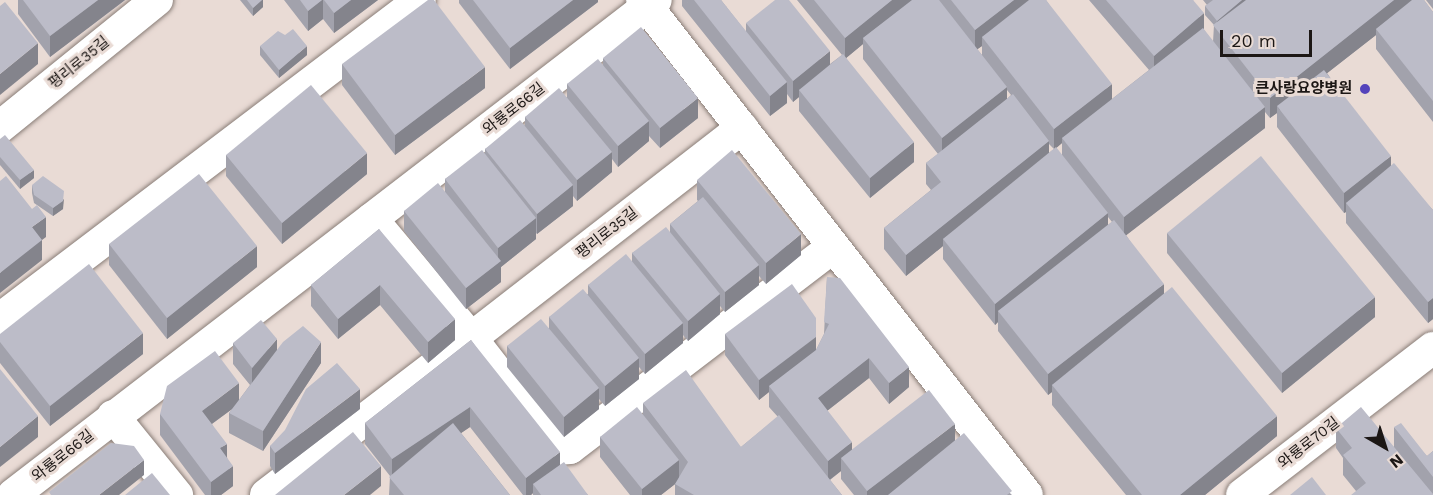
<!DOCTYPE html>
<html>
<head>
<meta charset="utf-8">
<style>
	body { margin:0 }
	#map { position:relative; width:1433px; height:495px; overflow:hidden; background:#e9dbd5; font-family:"Work Sans","Noto Sans KR",sans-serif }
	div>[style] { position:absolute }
	.roads { filter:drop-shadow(0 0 2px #897d77) drop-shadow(0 0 2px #897d77) }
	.minor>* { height:32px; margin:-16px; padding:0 16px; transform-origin:16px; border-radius:16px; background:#fff }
	.wall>* { inset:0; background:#a2a2ac }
	.shaded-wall>* { inset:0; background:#84848c }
	.building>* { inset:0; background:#bcbcc8 }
	.dots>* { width:16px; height:16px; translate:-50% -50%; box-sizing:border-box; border:3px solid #e9dbd5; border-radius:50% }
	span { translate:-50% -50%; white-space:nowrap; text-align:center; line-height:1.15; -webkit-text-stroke:6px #e9dbd5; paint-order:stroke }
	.street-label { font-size:15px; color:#1c1715 }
	.poi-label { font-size:15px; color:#1c1715; font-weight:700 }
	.right { translate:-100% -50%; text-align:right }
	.north { position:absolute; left:1355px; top:417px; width:60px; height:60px; -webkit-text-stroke:4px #e9dbd5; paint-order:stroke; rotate:141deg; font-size:16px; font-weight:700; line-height:24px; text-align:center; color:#1c1715 }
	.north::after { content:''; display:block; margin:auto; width:21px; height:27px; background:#1c1715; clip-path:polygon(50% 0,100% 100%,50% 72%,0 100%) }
	.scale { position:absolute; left:1220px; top:30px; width:92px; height:27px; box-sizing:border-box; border:3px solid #1c1715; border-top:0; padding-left:8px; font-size:18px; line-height:21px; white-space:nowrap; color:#1c1715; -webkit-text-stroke:4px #e9dbd5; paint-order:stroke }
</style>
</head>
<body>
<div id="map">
	<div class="roads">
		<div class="minor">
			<div style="left:642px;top:0;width:627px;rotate:52.13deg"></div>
			<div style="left:0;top:127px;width:202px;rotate:-39deg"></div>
			<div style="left:742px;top:128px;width:343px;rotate:142.2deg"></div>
			<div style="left:471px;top:338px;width:140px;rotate:52.2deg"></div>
			<div style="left:557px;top:449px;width:13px;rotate:-4deg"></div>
			<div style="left:570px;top:448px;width:331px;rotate:-37.4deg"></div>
			<div style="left:0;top:319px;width:527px;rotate:-37.22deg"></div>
			<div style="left:113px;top:416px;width:102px;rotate:51deg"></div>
			<div style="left:13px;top:495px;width:811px;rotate:-37.59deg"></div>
			<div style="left:266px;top:495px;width:258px;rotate:-37.4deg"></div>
			<div style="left:471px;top:338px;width:155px;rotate:-129.8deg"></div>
			<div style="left:1242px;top:495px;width:241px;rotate:-37.6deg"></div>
		</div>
	</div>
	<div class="wall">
		<div style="clip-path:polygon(18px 0,125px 0,50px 57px,18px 14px)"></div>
		<div style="clip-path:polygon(240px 0,263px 0,263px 7px,253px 16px)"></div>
		<div style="clip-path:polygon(284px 0,378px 0,334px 33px,323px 19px,308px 31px)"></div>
		<div style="clip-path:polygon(459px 0,598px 0,598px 2px,510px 69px,459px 3px)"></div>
		<div style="clip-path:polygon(evenodd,682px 0,721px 0,746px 32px,746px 23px,830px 64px,842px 55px,797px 0,1046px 0,1112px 99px,1149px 70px,1089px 0,1193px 0,1204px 30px,1213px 42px,1214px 25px,1205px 15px,1205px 6px,1207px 5px,1203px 0,1424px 0,1433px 12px,1433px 122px,1376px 49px,1376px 35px,1327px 73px,1391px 166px,1433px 210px,1433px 319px,1428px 323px,1346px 223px,1346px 212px,1344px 213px,1277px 127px,1277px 113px,1270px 118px,1265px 112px,1265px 128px,1126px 235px,1164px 294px,1277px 436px,1205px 495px,1126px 495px,1052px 405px,1052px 392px,1048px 395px,998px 331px,998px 322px,995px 325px,943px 259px,943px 246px,906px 276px,884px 249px,884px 228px,931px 190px,926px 184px,926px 163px,938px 154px,863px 59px,863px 44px,846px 58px,914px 162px,870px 198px,799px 111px,799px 97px,793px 102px,787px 94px,787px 103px,770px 116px,682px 6px,682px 0,982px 46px,982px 55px,977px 49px,982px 46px,682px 0,1007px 90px,1011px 95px,1007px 99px,1007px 90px,682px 0,1062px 143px,1062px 156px,1056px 148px,1062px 143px,682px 0,1049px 144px,1054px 149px,1049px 153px,1049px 144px,682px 0,1108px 217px,1112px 222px,1108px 225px,1108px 217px)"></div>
		<div style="clip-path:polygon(1426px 0,1433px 0,1433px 9px)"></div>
		<div style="clip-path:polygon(260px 46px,307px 55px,279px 78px,260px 55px)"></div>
		<div style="clip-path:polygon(603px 58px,698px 118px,660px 148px,649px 136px,649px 141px,618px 167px,612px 159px,612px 172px,577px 201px,573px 196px,573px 206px,537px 234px,536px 233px,536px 239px,501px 267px,501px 282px,466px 309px,404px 231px,404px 211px,445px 192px,445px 179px,485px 153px,485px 149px,525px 125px,525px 117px,567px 97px,567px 84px,603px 65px)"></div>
		<div style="clip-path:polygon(342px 64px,485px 88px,395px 155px,342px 85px)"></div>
		<div style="clip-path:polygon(0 139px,34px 178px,20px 189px,0 165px)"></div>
		<div style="clip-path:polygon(226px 155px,367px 174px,282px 244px,226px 176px)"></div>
		<div style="clip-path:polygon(697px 180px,801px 255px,766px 284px,759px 276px,759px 285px,725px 312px,720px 306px,720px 314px,688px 341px,683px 335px,683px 343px,645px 374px,639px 367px,639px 379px,605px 406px,599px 399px,599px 409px,564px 437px,507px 367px,507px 346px,549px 328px,549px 317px,588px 294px,588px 285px,632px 261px,632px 253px,670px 232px,670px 224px,698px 201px,697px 200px)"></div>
		<div style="clip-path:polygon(32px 185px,63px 209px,53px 216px,34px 203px,32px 193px)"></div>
		<div style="clip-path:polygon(379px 229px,455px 340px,428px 363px,380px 305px,338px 339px,311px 306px,311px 285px)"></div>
		<div style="clip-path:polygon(1167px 233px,1375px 317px,1282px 393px,1167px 253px)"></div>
		<div style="clip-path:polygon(109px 244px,257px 267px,167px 339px,109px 265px)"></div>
		<div style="clip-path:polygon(827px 277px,909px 387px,889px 404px,869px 378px,827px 411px,852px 450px,955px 441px,1012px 495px,854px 495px,841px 479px,841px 471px,830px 480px,842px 495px,675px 495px,675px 484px,661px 495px,630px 495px,600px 457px,600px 437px,643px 415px,643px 403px,741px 447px,778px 417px,769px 407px,769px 392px,759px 400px,725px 355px,725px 334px,816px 350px,824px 334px)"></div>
		<div style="clip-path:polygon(0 334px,143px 354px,50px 426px,0 363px)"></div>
		<div style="clip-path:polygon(471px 340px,560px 465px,588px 495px,533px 495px,533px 493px,531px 495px,523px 495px,470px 427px,461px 433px,510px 495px,389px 495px,390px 476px,365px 444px,365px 423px)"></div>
		<div style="clip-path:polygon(233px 343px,277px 350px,321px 363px,263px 451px,229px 433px,229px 413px,232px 409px,212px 424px,227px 457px,233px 486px,221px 495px,205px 495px,160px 435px,160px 414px,239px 400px,250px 385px,233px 364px)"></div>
		<div style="clip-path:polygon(360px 409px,275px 474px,270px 466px,270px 446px)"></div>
		<div style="clip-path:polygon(1394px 427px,1427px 456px,1433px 451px,1433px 495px,1356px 491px,1343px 475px,1343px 458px,1336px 448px,1336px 428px,1394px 447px)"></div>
	</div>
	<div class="shaded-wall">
		<div style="clip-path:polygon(98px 0,125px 0,50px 57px,50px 36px)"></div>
		<div style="clip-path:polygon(262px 0,263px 0,263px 7px,253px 16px,253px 8px)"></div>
		<div style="clip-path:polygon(322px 0,323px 0,323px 19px,308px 31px,308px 11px)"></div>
		<div style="clip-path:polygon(351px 0,378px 0,334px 33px,334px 13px)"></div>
		<div style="clip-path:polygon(573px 0,598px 0,598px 2px,510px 69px,510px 48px)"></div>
		<div style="clip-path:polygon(892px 0,913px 0,863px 38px,863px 44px,845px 59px,845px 38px)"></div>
		<div style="clip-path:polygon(1014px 0,1037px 0,982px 37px,982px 46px,975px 51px,975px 30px)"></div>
		<div style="clip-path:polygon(1242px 0,1253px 0,1217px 29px,1217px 21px)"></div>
		<div style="clip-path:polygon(1394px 0,1414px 0,1376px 29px,1376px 35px,1280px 110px,1277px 106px,1277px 113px,1270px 118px,1270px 98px)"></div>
		<div style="clip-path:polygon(1204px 13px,1204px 33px,1154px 76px,1154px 56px)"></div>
		<div style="clip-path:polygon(38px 43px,38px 64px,0 95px,0 74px)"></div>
		<div style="clip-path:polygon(307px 46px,307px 55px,279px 78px,279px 70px)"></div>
		<div style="clip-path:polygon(830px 51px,830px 71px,799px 90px,799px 97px,793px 102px,793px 81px)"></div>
		<div style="clip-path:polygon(485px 67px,485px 88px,395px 155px,395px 135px)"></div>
		<div style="clip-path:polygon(787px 82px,787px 103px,770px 116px,770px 96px)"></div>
		<div style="clip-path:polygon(1112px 84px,1112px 104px,1062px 138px,1062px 143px,1054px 150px,1054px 129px)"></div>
		<div style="clip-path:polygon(1007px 87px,1007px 107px,942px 158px,942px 138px)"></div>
		<div style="clip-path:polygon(698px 98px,698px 118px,660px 148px,660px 128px)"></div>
		<div style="clip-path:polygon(1265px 107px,1265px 128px,1124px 237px,1124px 217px)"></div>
		<div style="clip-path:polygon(649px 121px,649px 141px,618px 167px,618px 146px)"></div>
		<div style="clip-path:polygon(1049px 141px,1049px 161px,943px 239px,943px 246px,906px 276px,906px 255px)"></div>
		<div style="clip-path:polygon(914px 142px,914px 162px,870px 198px,870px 178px)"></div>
		<div style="clip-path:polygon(612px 152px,612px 172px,577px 201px,577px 180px)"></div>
		<div style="clip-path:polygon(367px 153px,367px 174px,282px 244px,282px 223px)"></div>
		<div style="clip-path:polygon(1391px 156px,1391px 177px,1346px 203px,1346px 212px,1344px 213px,1344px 193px)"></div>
		<div style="clip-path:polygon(34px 170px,34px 178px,20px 189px,20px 180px)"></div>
		<div style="clip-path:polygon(573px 185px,573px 206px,537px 234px,537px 214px)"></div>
		<div style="clip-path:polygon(64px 199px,63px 209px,53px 216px,53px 208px)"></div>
		<div style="clip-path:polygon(1108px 213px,1108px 233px,998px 311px,998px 322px,995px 325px,995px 304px)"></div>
		<div style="clip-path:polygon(46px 217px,46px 237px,42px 240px,42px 260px,0 293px,0 273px,32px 227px)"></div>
		<div style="clip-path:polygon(536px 218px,536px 239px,501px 267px,501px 282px,466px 309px,466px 288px,498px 263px,498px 248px)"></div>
		<div style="clip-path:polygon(801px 234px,801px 255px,766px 284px,766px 263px)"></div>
		<div style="clip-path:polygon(257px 246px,257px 267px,167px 339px,167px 318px)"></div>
		<div style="clip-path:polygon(759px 265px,759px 285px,725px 312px,725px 292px)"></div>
		<div style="clip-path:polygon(1164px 284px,1164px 304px,1052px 385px,1052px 392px,1048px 395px,1048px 374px)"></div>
		<div style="clip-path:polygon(380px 285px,380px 305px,338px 339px,338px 319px)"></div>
		<div style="clip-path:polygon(720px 294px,720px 314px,688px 341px,688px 321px)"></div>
		<div style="clip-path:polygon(1375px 297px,1375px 317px,1282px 393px,1282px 373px)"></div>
		<div style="clip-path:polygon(1433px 298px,1433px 319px,1428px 323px,1428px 302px)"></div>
		<div style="clip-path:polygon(816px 318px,816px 358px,769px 386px,769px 392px,759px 400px,759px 380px)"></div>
		<div style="clip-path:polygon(455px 319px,455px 340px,428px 363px,428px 342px)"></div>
		<div style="clip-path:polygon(683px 323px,683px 343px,645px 374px,645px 354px)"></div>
		<div style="clip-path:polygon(143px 333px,143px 354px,50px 426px,50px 406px)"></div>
		<div style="clip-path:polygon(277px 339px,277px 360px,252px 388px,252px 368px)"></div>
		<div style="clip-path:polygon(321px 342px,321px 363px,263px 451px,263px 431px)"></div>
		<div style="clip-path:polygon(639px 358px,639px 379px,605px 406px,605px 386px)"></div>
		<div style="clip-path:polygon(869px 358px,869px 378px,818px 418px,818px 398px)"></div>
		<div style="clip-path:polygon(909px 367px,909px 387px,889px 404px,889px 383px)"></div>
		<div style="clip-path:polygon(239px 383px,239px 404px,202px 431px,202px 411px)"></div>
		<div style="clip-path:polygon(599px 388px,599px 409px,564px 437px,564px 417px)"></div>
		<div style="clip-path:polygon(360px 389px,360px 409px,275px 474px,275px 453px)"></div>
		<div style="clip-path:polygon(470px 407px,470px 427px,392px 480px,392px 459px)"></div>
		<div style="clip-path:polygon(38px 416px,38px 437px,0 467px,0 447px)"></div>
		<div style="clip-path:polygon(1277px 416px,1277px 436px,1205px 495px,1180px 495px)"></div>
		<div style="clip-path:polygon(955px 424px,955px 445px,889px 495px,867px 495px,867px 491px)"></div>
		<div style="clip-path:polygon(852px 442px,852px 462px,841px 458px,841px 471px,828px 481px,828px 461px)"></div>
		<div style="clip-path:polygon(227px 444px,227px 464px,220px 448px)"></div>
		<div style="clip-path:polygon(560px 452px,560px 472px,533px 484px,533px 493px,531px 495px,526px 495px,526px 478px)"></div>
		<div style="clip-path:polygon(144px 460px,144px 475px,119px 495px,99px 495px)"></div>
		<div style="clip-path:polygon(679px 460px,679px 481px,661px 495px,642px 495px,642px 489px)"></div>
		<div style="clip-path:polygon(233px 466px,233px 486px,221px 495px,211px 495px,211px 482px)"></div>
		<div style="clip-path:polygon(381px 466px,381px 486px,370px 495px,344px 495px)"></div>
	</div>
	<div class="building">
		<div style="clip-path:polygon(23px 0,98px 0,50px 36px)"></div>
		<div style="clip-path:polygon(247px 0,262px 0,253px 8px)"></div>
		<div style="clip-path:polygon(300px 0,322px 0,308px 11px)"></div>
		<div style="clip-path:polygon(324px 0,351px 0,334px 13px)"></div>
		<div style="clip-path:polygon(428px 0,434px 0,485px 67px,395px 135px,342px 64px)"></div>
		<div style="clip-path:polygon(473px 0,573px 0,510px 48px)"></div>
		<div style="clip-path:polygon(694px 0,721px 0,787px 82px,770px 96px)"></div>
		<div style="clip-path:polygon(775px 0,789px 0,830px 51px,793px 81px,746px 23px)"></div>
		<div style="clip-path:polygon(814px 0,892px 0,845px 38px)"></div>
		<div style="clip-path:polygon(912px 0,939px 0,1007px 87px,942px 138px,863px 38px)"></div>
		<div style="clip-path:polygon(951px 0,1014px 0,975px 30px)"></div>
		<div style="clip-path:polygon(1029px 0,1046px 0,1112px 84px,1054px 129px,982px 37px)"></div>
		<div style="clip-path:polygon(1106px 0,1193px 0,1204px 13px,1154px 56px)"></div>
		<div style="clip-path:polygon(1213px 0,1242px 0,1217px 21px,1205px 6px)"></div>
		<div style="clip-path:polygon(1246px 0,1394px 0,1270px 98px,1213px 25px)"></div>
		<div style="clip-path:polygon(1412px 0,1424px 0,1433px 12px,1433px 101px,1376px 29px)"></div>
		<div style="clip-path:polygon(5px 2px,38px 43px,0 74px,0 6px)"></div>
		<div style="clip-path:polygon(641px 27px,698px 98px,660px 128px,603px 58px)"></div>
		<div style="clip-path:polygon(1203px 28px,1265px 107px,1124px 217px,1062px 138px)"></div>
		<div style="clip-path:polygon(293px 29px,307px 46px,279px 70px,260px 46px,278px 31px,285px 35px)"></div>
		<div style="clip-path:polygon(843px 54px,914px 142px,870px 178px,799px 90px)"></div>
		<div style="clip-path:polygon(598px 59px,649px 121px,618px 146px,567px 84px)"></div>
		<div style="clip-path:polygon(1324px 70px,1391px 156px,1344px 193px,1277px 106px)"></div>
		<div style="clip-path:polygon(311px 85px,367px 153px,282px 223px,226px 155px)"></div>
		<div style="clip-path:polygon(559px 88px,612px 152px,577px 180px,525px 117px)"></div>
		<div style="clip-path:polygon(1013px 94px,1049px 141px,906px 255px,884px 228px,941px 182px,926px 163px)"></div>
		<div style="clip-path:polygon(520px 120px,573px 185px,537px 214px,485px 149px)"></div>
		<div style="clip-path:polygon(5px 135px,34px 170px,20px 180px,0 157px,0 139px)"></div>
		<div style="clip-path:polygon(1056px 147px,1108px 213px,995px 304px,943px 239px)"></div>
		<div style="clip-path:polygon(482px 150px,536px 218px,498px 248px,445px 179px)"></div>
		<div style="clip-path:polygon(732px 150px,801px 234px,766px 263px,697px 180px)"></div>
		<div style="clip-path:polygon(1261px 156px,1375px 297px,1282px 373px,1167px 233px)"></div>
		<div style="clip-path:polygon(1394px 163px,1433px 210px,1433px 298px,1428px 302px,1346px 203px)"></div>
		<div style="clip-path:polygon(199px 174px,257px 246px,167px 318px,109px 244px)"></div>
		<div style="clip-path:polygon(6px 176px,32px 209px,37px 205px,46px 217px,32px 227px,42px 240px,0 273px,0 181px)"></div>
		<div style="clip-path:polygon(43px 176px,64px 191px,63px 201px,53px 208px,34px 195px,32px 185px)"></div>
		<div style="clip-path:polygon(438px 183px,501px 261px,466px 288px,404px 211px)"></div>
		<div style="clip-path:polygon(703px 197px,759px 265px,725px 292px,670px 224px)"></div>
		<div style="clip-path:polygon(1114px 220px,1164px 284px,1048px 374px,998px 311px)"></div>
		<div style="clip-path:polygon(666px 227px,720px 294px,688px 321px,632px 253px)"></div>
		<div style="clip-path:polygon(379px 229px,455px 319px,428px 342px,380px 285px,338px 319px,311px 285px)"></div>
		<div style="clip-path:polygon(626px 254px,683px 323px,645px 354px,588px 285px)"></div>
		<div style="clip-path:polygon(89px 264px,143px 333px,50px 406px,0 342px,0 334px)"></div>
		<div style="clip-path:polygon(827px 277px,840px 278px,909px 367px,889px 383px,869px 358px,818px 398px,852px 442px,828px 461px,769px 386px,816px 350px,829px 324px,824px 322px)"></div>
		<div style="clip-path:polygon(792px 284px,816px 318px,816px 337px,759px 380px,725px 334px)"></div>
		<div style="clip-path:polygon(1172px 287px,1277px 416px,1180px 495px,1142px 495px,1052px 385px)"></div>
		<div style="clip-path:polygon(583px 289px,639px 358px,605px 386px,549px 317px)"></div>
		<div style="clip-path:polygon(541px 319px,599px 388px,564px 417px,507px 346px)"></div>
		<div style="clip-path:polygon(261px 320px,277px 339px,252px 368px,233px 343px)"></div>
		<div style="clip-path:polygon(303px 326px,321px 342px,263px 431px,229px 413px,283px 342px)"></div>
		<div style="clip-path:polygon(471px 340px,560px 452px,526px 478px,470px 407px,392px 459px,365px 423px)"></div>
		<div style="clip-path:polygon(215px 351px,239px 383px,202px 411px,227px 444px,220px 448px,233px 466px,211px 482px,160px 414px,167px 386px)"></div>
		<div style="clip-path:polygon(337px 363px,360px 389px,275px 453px,270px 446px,285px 430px,306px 389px)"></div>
		<div style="clip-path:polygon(0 369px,38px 416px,0 447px)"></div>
		<div style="clip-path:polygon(686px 370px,741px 447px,779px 415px,842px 495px,694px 495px,675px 484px,688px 462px,643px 403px)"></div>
		<div style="clip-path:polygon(929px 390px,955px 424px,867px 491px,841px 458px)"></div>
		<div style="clip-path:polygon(637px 407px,679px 460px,642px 489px,600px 437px)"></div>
		<div style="clip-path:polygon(1361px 407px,1433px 494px,1433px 495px,1351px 495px,1366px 483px,1343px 455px,1352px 448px,1336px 428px)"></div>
		<div style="clip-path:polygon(453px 423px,510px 495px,404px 495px,389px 477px)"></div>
		<div style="clip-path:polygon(1401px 423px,1427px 456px,1433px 451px,1433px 477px,1394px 427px)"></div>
		<div style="clip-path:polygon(353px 432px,381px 466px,344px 495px,275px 495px)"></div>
		<div style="clip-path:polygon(964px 433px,1012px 491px,1007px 495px,888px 495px)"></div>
		<div style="clip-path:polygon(111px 443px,134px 446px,144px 460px,99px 495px,51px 495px,49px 492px)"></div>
		<div style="clip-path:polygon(564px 462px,588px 495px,541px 495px,533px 484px)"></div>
		<div style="clip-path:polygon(152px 473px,170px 495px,125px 495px)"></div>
		<div style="clip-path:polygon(1312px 477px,1326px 495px,1290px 495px)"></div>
	</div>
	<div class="dots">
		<div style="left:1365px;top:89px;background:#5443bb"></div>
	</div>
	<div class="street-label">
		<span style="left:79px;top:63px;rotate:-39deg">평리로35길</span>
		<span style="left:514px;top:109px;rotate:-38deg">와룡로66길</span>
		<span style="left:607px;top:233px;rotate:-38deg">평리로35길</span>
		<span style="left:1309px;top:443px;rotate:-38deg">와룡로70길</span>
		<span style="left:63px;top:456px;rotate:-38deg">와룡로66길</span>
	</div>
	<div class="poi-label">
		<span class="right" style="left:1352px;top:89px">큰사랑요양병원</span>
	</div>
	<div class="north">N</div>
	<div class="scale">20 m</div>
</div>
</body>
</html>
